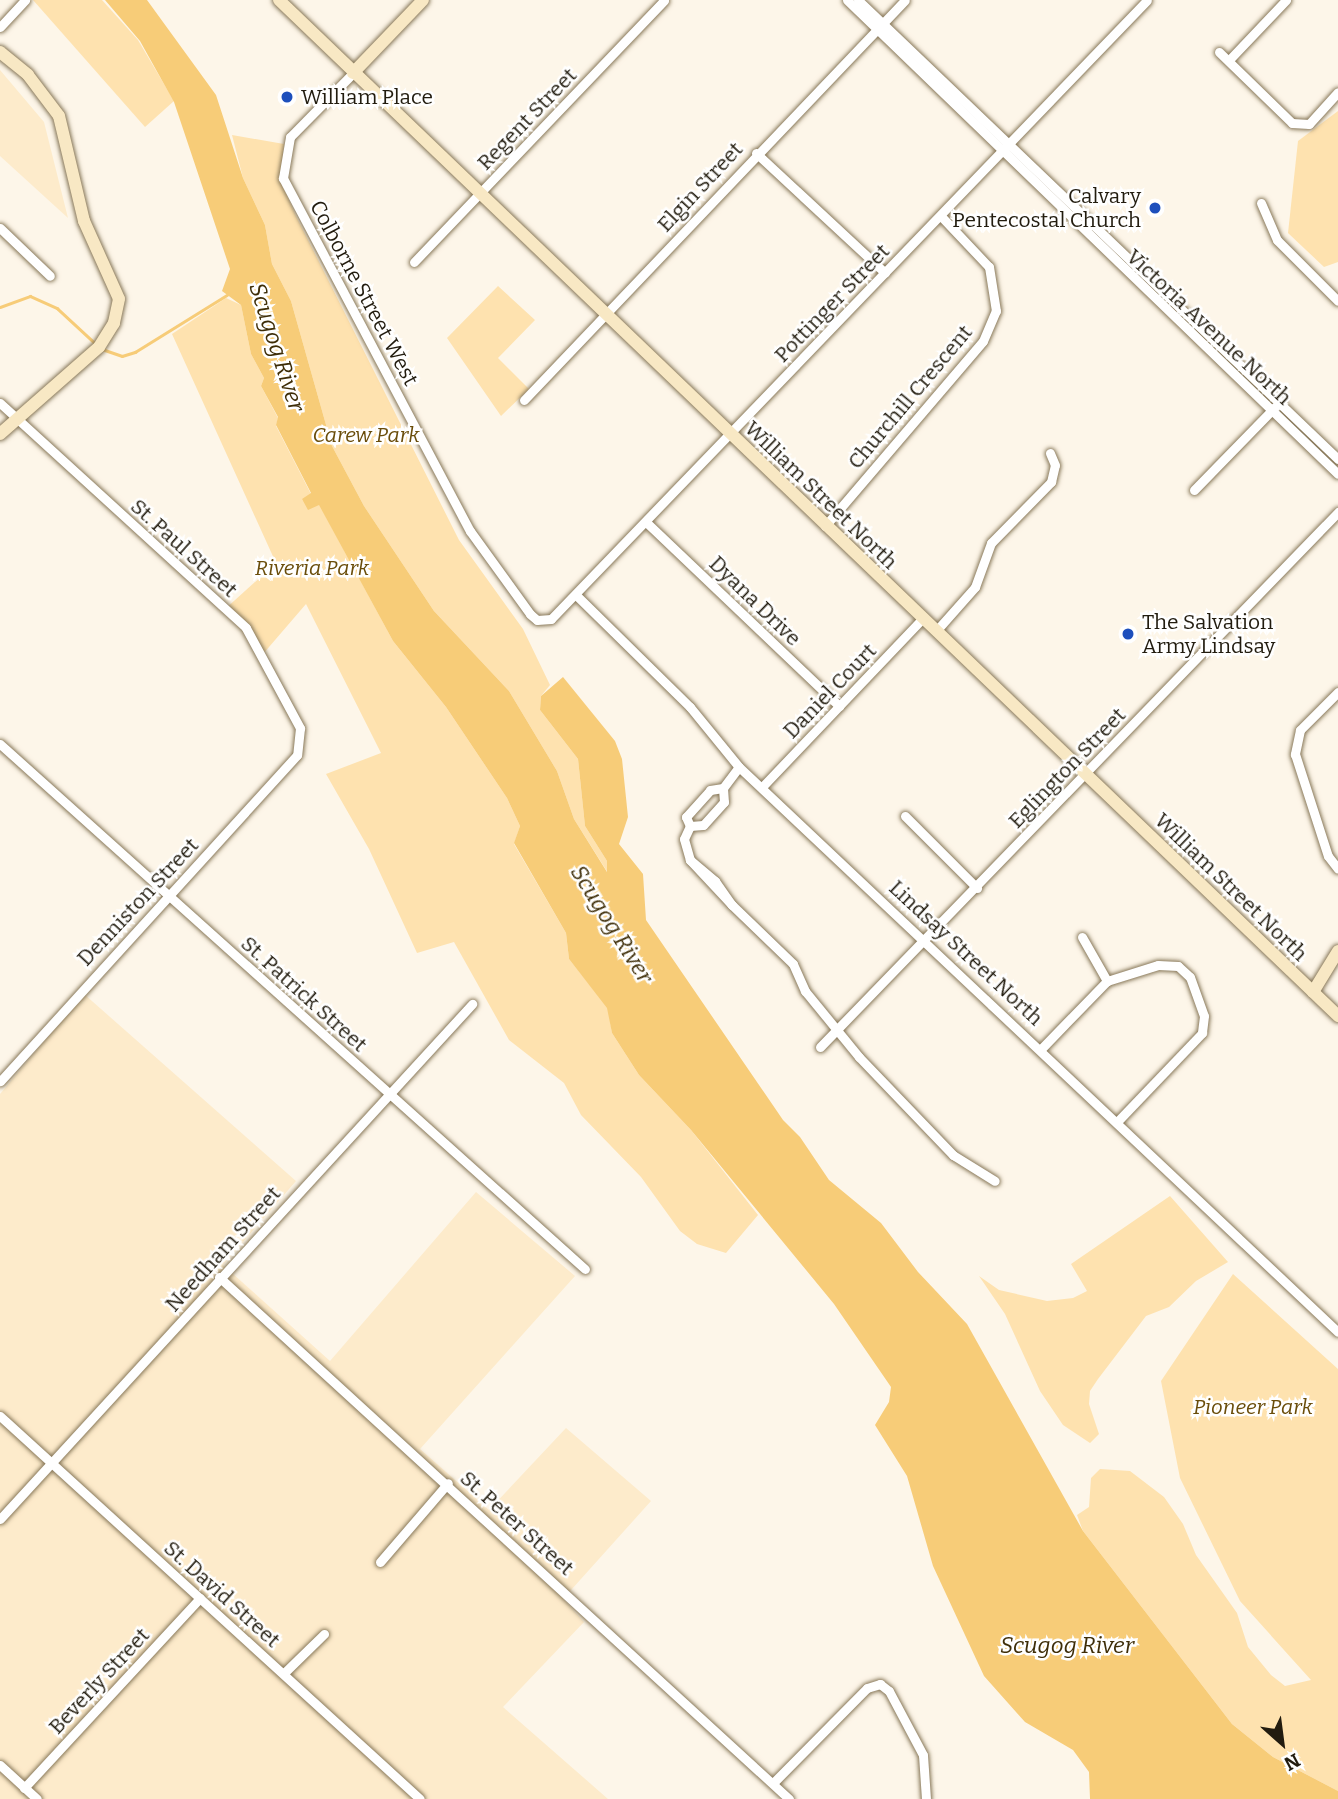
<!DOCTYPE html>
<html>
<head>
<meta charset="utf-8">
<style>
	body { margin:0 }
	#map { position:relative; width:1338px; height:1799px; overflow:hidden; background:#fdf6e9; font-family:Bitter,serif }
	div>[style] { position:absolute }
	.built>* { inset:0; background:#fdebcb }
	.green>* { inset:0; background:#fee2af }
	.water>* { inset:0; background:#f7cc78 }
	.stream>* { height:2.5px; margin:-1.25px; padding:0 1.25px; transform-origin:1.25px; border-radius:1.25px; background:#f7cc78 }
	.roads { filter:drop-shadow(0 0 2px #887859) drop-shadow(0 0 2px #887859) }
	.street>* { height:9px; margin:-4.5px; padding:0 4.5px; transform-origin:4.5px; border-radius:4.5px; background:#fff }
	.secondary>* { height:12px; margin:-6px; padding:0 6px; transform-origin:6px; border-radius:6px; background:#f8e8c4 }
	.dots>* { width:19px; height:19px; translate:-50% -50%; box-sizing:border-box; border:4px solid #fff; border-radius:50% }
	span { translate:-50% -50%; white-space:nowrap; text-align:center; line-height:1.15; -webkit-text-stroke:5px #fff; paint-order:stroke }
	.poi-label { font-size:21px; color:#221c0f }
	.left { translate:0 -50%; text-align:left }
	.right { translate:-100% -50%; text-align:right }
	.street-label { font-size:21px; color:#221c0f }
	.park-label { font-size:21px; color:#6a4d0a; font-style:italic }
	.water-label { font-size:23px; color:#3e2d07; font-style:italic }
	.north { position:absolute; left:1247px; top:1708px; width:70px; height:70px; -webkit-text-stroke:5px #fff; paint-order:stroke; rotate:152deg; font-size:19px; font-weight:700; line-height:28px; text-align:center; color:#221c0f }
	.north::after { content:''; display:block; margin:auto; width:24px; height:32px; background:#221c0f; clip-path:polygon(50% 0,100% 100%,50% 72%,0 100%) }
</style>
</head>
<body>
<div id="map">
	<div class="built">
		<div style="clip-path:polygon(0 70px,44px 122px,68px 218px,0 156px)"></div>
		<div style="clip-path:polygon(84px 994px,296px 1181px,223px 1265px,330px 1361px,476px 1192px,575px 1276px,420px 1449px,489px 1510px,566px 1428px,651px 1501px,563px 1599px,584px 1622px,503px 1707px,608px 1799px,0 1799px,0 1094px)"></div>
	</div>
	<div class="green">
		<div style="clip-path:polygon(33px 0,102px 0,138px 40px,174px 101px,145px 127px)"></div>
		<div style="clip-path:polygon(1338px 111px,1338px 262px,1324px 267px,1288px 233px,1298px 141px)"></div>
		<div style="clip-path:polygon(232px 135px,284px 144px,280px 180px,296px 216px,459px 540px,523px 629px,550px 685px,541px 696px,540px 710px,578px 759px,585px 826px,607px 861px,608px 873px,574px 819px,557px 771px,509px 691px,434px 611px,364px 506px,332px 446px,291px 301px,272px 264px,265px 225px,243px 178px)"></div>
		<div style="clip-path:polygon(498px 286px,535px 320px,498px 358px,529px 389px,501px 416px,447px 338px)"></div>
		<div style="clip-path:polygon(226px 298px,241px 305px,251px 354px,264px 378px,261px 386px,278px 418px,276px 426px,311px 494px,302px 500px,319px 504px,393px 641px,446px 707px,507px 798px,520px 826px,514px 844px,566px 933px,569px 959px,608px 1008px,612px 1033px,639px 1075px,691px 1130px,758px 1215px,726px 1253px,697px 1244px,680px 1231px,641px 1177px,581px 1115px,564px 1083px,509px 1040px,454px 942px,417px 953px,369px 849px,326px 774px,381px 753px,306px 604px,263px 654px,224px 610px,276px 563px,172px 334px)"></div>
		<div style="clip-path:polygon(1170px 1196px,1228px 1262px,1196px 1281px,1169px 1307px,1146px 1316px,1098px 1379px,1090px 1391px,1089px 1404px,1099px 1434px,1090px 1443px,1063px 1425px,1040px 1391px,1005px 1314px,979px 1276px,999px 1290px,1047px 1301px,1073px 1298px,1087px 1291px,1071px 1264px)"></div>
		<div style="clip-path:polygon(1233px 1274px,1338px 1369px,1338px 1791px,1273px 1757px,1232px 1724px,1083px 1531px,1077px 1515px,1089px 1507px,1091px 1478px,1100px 1469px,1130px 1471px,1164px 1497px,1183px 1524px,1196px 1555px,1237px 1613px,1248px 1647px,1271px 1675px,1285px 1686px,1311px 1680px,1240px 1601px,1180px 1478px,1161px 1381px)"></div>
	</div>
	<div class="water">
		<div style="clip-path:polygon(105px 0,147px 0,216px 95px,243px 178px,265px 225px,272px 264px,291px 301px,332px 446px,364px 506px,434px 611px,509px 691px,557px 771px,574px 819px,607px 872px,607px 861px,585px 826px,578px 759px,540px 710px,541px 696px,563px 677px,615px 741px,622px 759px,628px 817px,619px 844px,643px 874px,646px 920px,783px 1120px,800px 1137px,829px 1180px,881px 1223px,918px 1272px,967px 1324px,1083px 1531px,1232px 1724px,1273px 1757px,1338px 1791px,1338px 1799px,1090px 1799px,1089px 1772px,1073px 1750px,1025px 1722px,984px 1676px,933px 1566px,907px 1476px,875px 1425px,889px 1402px,891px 1387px,834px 1304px,691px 1130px,639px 1075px,612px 1033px,607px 1008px,569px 959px,566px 933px,514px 843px,520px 826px,507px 798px,446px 707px,393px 641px,319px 505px,308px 510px,302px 499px,311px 493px,276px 425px,278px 417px,261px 386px,264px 378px,251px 354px,241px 305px,222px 291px,230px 269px,174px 102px,140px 41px)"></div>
	</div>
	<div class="stream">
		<div style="left:0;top:307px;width:32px;rotate:-20deg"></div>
		<div style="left:30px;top:296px;width:30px;rotate:24deg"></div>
		<div style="left:57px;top:308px;width:54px;rotate:42.8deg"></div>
		<div style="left:102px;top:349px;width:21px;rotate:19deg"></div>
		<div style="left:122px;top:356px;width:14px;rotate:-17deg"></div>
		<div style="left:135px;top:352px;width:108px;rotate:-31.8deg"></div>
	</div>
	<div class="roads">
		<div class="street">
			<div style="left:847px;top:0;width:682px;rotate:43.99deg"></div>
			<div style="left:858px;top:0;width:664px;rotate:43.72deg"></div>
			<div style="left:0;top:27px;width:37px;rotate:-47deg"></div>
			<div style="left:1219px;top:52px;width:102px;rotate:44.2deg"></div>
			<div style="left:1292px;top:123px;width:17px;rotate:3deg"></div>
			<div style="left:1309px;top:124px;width:43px;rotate:-47.8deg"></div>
			<div style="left:1229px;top:60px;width:83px;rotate:-46.5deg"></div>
			<div style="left:353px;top:73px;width:90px;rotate:134.5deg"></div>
			<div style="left:290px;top:137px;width:42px;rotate:99.7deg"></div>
			<div style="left:283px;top:178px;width:399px;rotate:62.1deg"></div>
			<div style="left:470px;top:531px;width:102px;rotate:54.1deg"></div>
			<div style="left:530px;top:614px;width:9px;rotate:41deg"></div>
			<div style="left:537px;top:620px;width:14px;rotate:-4deg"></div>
			<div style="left:551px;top:619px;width:859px;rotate:-46.08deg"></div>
			<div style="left:756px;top:153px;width:176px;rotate:42.9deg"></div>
			<div style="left:1261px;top:203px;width:40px;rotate:66.6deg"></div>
			<div style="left:1277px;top:240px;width:86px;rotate:45deg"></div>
			<div style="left:0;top:228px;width:69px;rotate:43.8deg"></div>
			<div style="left:414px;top:262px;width:362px;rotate:-46.3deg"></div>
			<div style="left:524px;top:400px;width:552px;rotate:-46.39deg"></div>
			<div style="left:0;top:403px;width:333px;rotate:42.4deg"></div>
			<div style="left:246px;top:628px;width:114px;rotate:61.6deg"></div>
			<div style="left:300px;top:728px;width:27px;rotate:96deg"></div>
			<div style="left:297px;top:755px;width:441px;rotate:132.3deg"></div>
			<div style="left:1194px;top:490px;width:116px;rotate:-45.7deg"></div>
			<div style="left:646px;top:522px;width:267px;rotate:43.6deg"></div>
			<div style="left:825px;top:526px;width:243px;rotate:-49.5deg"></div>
			<div style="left:983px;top:341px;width:33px;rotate:-67deg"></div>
			<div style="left:996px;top:311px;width:45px;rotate:-99deg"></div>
			<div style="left:989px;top:267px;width:70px;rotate:-133.3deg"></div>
			<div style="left:576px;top:595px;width:160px;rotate:44.5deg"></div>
			<div style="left:690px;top:707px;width:77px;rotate:50.8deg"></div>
			<div style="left:739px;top:767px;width:823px;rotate:43.33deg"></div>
			<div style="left:936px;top:631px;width:59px;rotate:-48.4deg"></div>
			<div style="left:975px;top:587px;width:47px;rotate:-70deg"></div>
			<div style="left:991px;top:543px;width:86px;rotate:-45.5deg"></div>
			<div style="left:1051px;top:482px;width:17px;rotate:-77deg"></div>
			<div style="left:1055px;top:465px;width:13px;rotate:-113deg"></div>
			<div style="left:1338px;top:692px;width:54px;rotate:135deg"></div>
			<div style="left:1300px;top:730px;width:25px;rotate:102deg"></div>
			<div style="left:1295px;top:754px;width:107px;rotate:72.1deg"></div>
			<div style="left:1328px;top:856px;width:16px;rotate:52deg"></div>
			<div style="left:0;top:744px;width:786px;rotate:41.91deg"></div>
			<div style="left:762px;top:787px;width:233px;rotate:-46.4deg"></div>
			<div style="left:723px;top:788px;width:26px;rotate:-53deg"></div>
			<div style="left:905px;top:816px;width:102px;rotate:45deg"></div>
			<div style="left:690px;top:826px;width:10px;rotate:-114deg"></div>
			<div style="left:686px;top:817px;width:36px;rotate:-48deg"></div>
			<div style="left:710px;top:790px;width:13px;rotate:-9deg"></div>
			<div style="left:723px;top:788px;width:14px;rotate:86deg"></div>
			<div style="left:724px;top:802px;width:31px;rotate:132deg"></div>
			<div style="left:703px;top:825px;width:13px;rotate:176deg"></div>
			<div style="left:690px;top:826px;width:14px;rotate:115deg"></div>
			<div style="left:684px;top:839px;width:22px;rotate:74deg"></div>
			<div style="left:690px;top:860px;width:33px;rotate:40deg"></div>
			<div style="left:715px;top:881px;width:29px;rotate:55deg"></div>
			<div style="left:732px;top:905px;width:62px;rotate:-133deg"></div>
			<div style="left:732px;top:905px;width:85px;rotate:44deg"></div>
			<div style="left:793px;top:964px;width:30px;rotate:66deg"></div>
			<div style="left:805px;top:991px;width:85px;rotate:50.7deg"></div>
			<div style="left:859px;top:1057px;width:136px;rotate:46.2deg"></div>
			<div style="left:953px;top:1155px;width:49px;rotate:31.8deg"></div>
			<div style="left:1082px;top:937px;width:51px;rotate:60.4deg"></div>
			<div style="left:820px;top:1047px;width:745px;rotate:-45.92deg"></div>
			<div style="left:1041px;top:1049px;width:95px;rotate:-45.9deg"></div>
			<div style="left:1107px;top:981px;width:53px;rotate:-17.4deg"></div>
			<div style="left:1158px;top:965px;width:20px;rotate:3deg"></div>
			<div style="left:1178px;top:966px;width:16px;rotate:43deg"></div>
			<div style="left:1190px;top:977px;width:41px;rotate:70.3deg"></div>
			<div style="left:1204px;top:1016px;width:17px;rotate:97deg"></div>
			<div style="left:1202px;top:1033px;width:123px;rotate:133.7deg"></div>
			<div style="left:219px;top:1277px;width:773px;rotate:42.48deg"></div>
			<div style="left:0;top:1416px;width:568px;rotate:42.36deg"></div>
			<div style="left:0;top:1519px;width:699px;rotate:-47.49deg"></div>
			<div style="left:380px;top:1562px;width:104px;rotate:-49.3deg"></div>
			<div style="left:284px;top:1673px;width:56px;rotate:-44.3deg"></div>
			<div style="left:0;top:1765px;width:50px;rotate:42.6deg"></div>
			<div style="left:774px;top:1782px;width:132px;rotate:-45.3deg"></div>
			<div style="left:867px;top:1688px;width:14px;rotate:-17deg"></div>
			<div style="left:880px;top:1684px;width:11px;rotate:38deg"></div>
			<div style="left:889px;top:1691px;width:72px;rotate:62deg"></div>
			<div style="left:923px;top:1755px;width:44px;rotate:86.1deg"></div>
			<div style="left:24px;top:1788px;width:259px;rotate:-47.2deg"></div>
		</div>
		<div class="secondary">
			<div style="left:279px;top:0;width:1468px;rotate:43.81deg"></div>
			<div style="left:0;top:52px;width:36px;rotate:39deg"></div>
			<div style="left:28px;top:75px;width:51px;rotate:52.9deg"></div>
			<div style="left:59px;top:116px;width:108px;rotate:76.6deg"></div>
			<div style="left:84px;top:221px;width:85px;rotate:65.8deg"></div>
			<div style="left:119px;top:299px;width:25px;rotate:102deg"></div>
			<div style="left:114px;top:323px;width:28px;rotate:122deg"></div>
			<div style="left:99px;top:347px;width:132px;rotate:138.7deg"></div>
			<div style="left:353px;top:73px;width:101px;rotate:-46.2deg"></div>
			<div style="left:1313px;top:992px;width:48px;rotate:-58.6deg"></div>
		</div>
	</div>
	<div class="dots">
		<div style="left:287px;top:97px;background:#1d4fbc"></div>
		<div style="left:1155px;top:208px;background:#1d4fbc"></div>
		<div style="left:1128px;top:634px;background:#1d4fbc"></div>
	</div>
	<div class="poi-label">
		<span class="left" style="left:301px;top:97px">William Place</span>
		<span class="right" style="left:1141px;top:208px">Calvary<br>Pentecostal Church</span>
		<span class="left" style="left:1142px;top:634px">The Salvation<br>Army Lindsay</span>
	</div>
	<div class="street-label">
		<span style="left:527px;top:119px;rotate:-46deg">Regent Street</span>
		<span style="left:700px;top:187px;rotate:-47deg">Elgin Street</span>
		<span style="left:364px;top:293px;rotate:62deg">Colborne Street West</span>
		<span style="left:832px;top:303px;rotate:-46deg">Pottinger Street</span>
		<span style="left:1209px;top:327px;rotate:43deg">Victoria Avenue North</span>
		<span style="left:910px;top:397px;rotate:-50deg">Churchill Crescent</span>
		<span style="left:821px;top:495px;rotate:44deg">William Street North</span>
		<span style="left:184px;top:548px;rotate:42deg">St. Paul Street</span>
		<span style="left:755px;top:601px;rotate:44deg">Dyana Drive</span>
		<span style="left:830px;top:691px;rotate:-46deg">Daniel Court</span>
		<span style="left:1067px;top:768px;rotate:-46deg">Eglington Street</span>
		<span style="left:1231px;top:887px;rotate:44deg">William Street North</span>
		<span style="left:138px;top:902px;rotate:-47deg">Denniston Street</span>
		<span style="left:966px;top:953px;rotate:43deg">Lindsay Street North</span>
		<span style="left:304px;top:994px;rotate:42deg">St. Patrick Street</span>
		<span style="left:223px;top:1249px;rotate:-48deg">Needham Street</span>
		<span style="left:517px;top:1523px;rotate:42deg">St. Peter Street</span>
		<span style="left:222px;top:1594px;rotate:42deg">St. David Street</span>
		<span style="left:99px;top:1681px;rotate:-47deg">Beverly Street</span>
	</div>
	<div class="park-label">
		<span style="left:366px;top:435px">Carew Park</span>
		<span style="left:312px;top:568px">Riveria Park</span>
		<span style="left:1253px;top:1407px">Pioneer Park</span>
	</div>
	<div class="water-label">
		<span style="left:277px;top:347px;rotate:72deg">Scugog River</span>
		<span style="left:612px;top:924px;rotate:58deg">Scugog River</span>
		<span style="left:1067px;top:1645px">Scugog River</span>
	</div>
	<div class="north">N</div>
</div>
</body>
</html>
